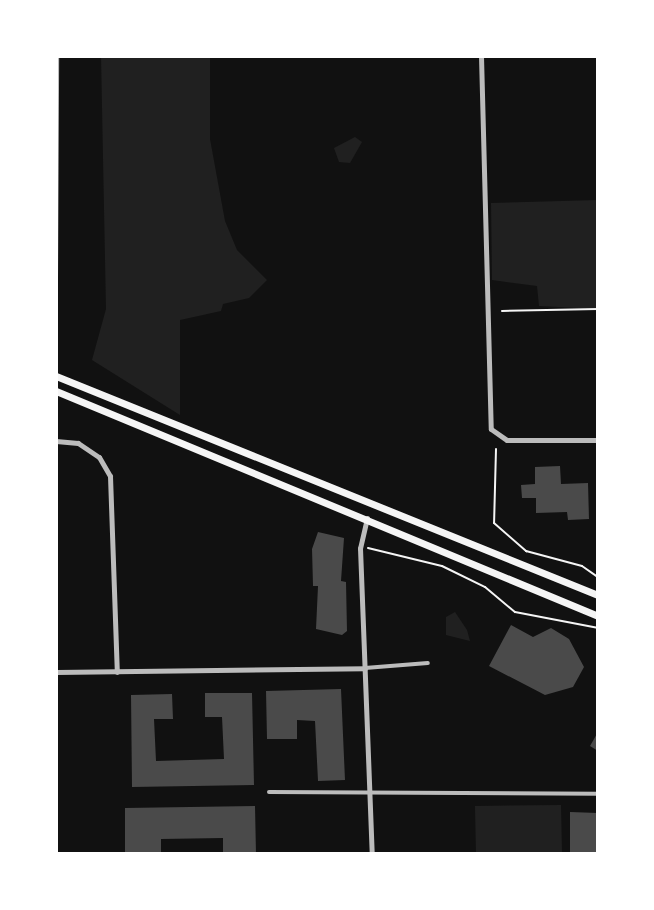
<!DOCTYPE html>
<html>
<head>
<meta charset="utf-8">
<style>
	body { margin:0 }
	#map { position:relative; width:654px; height:910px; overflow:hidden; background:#111; font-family:Manrope,sans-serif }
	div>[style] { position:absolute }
	.green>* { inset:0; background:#202020 }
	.building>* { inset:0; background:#4a4a4a }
	.path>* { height:2px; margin:-1px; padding:0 1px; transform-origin:1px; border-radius:1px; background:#f5f5f5 }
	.minor>* { height:4px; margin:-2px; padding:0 2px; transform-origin:2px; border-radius:2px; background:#bcbcbc }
	.tertiary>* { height:5px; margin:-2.5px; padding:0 2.5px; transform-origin:2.5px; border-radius:2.5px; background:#bcbcbc }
	.primary>* { height:7px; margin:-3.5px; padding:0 3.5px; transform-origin:3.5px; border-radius:3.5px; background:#f5f5f5 }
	span { translate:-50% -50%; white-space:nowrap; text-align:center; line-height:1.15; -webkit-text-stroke:8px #fff; paint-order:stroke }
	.frame { position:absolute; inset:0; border:58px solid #fff; pointer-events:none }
</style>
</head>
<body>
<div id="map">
	<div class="green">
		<div style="clip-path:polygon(101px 56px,210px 56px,210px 139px,225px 221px,237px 250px,267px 280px,249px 298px,223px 304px,221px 311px,180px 320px,180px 415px,92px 360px,106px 309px)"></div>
		<div style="clip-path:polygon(355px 137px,362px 142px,350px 163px,339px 162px,334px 148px)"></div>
		<div style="clip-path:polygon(598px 200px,598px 309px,539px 306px,537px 286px,492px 280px,491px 203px)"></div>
		<div style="clip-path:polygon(455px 612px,467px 630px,470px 641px,446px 635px,446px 617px)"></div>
		<div style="clip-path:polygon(561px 805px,562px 854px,476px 854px,475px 806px)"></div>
	</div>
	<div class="building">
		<div style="clip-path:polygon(560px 466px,561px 484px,588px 483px,589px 519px,568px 520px,567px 512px,536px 513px,536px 498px,522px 498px,521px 485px,535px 484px,535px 467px)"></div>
		<div style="clip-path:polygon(318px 532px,344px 538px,341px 581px,346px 582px,347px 631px,342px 635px,316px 629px,318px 586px,313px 586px,312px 549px)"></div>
		<div style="clip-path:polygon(511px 625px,533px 637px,551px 628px,569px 639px,584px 667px,573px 687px,545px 695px,489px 666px)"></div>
		<div style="clip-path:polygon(341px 689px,345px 780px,318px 781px,315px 721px,297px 720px,297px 739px,267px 739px,266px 691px)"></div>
		<div style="clip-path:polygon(205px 693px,252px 693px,254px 785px,132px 787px,131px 695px,172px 694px,173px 719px,154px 719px,156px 761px,224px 759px,222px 717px,205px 717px)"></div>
		<div style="clip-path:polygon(598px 732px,598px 751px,590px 746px)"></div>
		<div style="clip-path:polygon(255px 806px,256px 854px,223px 854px,223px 838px,161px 839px,161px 854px,125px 854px,125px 808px)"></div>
		<div style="clip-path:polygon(570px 812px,598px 813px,598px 854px,570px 854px)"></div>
	</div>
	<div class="path">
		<div style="left:502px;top:311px;width:96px;rotate:-1.2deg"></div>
		<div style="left:496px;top:449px;width:74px;rotate:91.5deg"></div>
		<div style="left:494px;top:523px;width:43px;rotate:41.2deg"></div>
		<div style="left:526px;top:551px;width:58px;rotate:15deg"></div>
		<div style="left:582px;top:566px;width:19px;rotate:35deg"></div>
		<div style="left:368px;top:548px;width:76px;rotate:13.7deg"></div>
		<div style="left:442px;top:566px;width:48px;rotate:26deg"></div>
		<div style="left:485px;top:587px;width:39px;rotate:40deg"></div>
		<div style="left:515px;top:612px;width:85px;rotate:10.9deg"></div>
	</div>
	<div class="minor">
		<div style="left:56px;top:280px;width:224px;rotate:-89.7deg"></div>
		<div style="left:365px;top:668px;width:63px;rotate:-4.5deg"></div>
		<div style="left:269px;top:792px;width:329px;rotate:0.3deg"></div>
	</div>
	<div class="tertiary">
		<div style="left:481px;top:56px;width:373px;rotate:88.5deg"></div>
		<div style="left:491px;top:429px;width:19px;rotate:35deg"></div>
		<div style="left:507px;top:440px;width:91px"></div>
		<div style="left:56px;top:441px;width:22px;rotate:5deg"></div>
		<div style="left:78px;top:443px;width:25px;rotate:34deg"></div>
		<div style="left:99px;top:457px;width:22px;rotate:60deg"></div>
		<div style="left:110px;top:476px;width:196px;rotate:88deg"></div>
		<div style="left:367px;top:518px;width:31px;rotate:103deg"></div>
		<div style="left:360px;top:548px;width:306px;rotate:87.8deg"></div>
		<div style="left:56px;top:672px;width:309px;rotate:-0.7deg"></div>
	</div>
	<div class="primary">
		<div style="left:56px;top:376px;width:585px;rotate:22deg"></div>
		<div style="left:56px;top:391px;width:587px;rotate:22.54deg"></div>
	</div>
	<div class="frame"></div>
</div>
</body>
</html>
